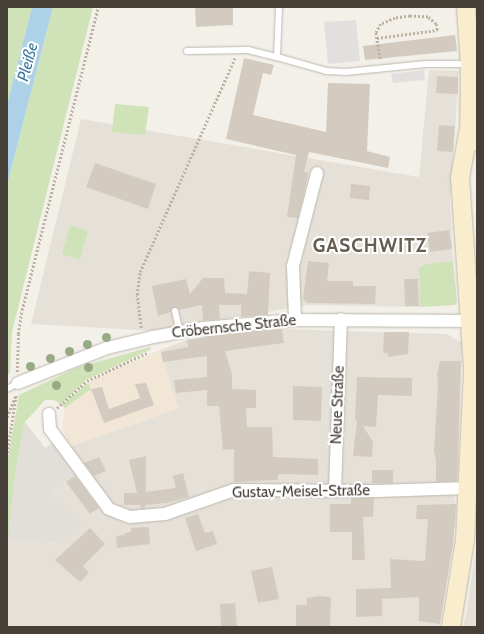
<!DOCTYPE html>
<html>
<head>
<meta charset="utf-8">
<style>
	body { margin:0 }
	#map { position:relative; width:484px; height:634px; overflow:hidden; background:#f3f0ea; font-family:Cabin,sans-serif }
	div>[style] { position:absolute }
	.residential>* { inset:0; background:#e6e1d8 }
	.commercial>* { inset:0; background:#f2e6d7 }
	.industrial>* { inset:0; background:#e2dfdb }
	.green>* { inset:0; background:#d0e2b7 }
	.parking>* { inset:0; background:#e2e0de }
	.water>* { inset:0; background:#add2e8 }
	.building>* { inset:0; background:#d3cbc0 }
	.path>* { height:2.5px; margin-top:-1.25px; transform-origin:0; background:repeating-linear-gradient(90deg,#bdb2a0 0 2px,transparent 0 4px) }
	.roads { filter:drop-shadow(0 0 1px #bdb7ad) drop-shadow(0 0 1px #bdb7ad) }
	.service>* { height:6px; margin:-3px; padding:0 3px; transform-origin:3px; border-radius:3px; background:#fff }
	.minor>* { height:12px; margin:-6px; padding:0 6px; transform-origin:6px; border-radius:6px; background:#fff }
	.secondary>* { height:18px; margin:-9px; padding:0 9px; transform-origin:9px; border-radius:9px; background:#f9edce }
	.trees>* { width:9px; height:9px; margin:-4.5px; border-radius:50%; background:#97aa85 }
	span { translate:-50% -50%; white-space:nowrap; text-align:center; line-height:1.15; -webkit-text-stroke:4px #fff; paint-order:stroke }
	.street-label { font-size:15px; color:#464039 }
	.water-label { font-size:16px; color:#3c799f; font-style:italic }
	.district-label { font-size:19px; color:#675d51; font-weight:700; letter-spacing:1px }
	.frame { position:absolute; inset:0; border:8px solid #464039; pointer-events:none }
</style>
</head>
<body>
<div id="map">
	<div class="residential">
		<div style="clip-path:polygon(429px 70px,459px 71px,450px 200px,453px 261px,426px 264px,419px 268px,420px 307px,308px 305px,155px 331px,31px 324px,81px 119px,419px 177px)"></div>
		<div style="clip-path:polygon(282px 329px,447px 334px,462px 343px,458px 479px,454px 483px,456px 519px,439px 627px,7px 627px,8px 541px,60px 544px,50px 494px,77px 475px,60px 450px,178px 408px,160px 350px,187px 340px)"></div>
		<div style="clip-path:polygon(477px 544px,477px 627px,463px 627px,466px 615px)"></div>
	</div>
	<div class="commercial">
		<div style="clip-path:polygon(160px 350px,178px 409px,70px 446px,62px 428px,65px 408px,90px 389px,88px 383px)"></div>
	</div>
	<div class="industrial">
		<div style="clip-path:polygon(25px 422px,45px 448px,54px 442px,77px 475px,50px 494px,83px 524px,60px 544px,8px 541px,15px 474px)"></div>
	</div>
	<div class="green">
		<div style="clip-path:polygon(7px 7px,32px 7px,7px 105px)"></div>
		<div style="clip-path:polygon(53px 7px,93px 7px,12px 332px,10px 373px,7px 374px,7px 185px)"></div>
		<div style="clip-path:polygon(115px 104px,149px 107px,145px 135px,112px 132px)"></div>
		<div style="clip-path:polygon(70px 225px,88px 231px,80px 260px,62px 254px)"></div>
		<div style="clip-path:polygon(453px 261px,457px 302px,455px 305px,420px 307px,419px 268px,426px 264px)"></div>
		<div style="clip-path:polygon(150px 347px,151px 349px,86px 380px,61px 404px,54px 400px,45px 400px,25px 422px,15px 474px,8px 541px,7px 619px,7px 464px,19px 395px,76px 368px)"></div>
		<div style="clip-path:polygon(88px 383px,91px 389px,65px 408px,62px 405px)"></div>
	</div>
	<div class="parking">
		<div style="clip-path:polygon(356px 20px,360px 61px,328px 64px,324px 22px)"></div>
		<div style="clip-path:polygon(424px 70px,425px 80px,393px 83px,391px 74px)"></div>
	</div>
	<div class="water">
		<div style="clip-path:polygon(32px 7px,53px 7px,7px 185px,7px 105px)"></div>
	</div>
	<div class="building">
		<div style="clip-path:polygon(195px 7px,233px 7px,233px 25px,196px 27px)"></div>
		<div style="clip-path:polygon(455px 35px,457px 51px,365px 60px,363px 46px)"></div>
		<div style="clip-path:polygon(244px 58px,274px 65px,271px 75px,263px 73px,253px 115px,326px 132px,328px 83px,370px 84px,367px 151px,390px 157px,388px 168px,309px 152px,304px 172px,308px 172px,306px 184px,298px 218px,287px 217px,296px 155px,226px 139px)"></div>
		<div style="clip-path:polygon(437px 76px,458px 77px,458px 94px,436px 93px)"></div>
		<div style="clip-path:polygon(439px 125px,455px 126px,453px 152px,437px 151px)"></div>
		<div style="clip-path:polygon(95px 163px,156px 184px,148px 209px,86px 187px)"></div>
		<div style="clip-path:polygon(351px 184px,370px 186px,369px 200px,350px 198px)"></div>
		<div style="clip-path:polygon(449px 230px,452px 249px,430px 252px,427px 233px)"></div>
		<div style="clip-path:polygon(308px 261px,329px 263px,327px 281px,353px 281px,353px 286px,376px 286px,375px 304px,307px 303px,303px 298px)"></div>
		<div style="clip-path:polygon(249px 271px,270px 273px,268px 315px,241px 317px,241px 305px,219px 305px,220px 319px,203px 320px,202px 305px,179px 310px,174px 307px,171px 312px,158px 316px,152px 286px,186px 279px,190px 294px,203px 278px,224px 278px,225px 293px,247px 294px)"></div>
		<div style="clip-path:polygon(404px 279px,418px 279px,419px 306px,405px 306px)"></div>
		<div style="clip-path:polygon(282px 329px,284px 343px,225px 351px,232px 374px,232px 389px,256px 390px,256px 408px,246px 408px,247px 427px,272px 427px,273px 457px,318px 459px,318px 475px,282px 474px,278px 475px,278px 480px,234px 482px,234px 449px,223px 450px,219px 406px,207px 406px,207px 390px,176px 393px,174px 380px,207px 377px,207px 356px,163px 362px,161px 352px,188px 347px,187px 340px,205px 337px,204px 335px)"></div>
		<div style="clip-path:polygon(384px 332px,409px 332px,408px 354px,388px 357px,388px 353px,383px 353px)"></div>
		<div style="clip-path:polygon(440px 361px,461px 361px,457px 481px,436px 482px,436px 460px,434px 451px,438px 385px,437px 374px)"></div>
		<div style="clip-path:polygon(357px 377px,412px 378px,412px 396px,378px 395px,376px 427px,363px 426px,373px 442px,372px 457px,353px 456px,357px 421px,355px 419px)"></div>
		<div style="clip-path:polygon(146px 383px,154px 405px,104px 423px,91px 389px,102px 387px,109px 409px,140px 398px,135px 384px)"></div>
		<div style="clip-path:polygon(293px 386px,322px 387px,321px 421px,293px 420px)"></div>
		<div style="clip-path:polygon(146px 456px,146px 492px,176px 488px,173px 476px,183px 473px,189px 497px,167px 503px,145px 505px,145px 508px,141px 509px,140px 505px,124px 505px,124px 493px,137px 493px,129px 460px)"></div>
		<div style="clip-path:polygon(99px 457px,106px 471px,94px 476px,84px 463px)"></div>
		<div style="clip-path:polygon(372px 470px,393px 470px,393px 483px,372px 483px)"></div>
		<div style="clip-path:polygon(75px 476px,99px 508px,90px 514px,66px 482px)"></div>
		<div style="clip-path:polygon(351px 498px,374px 498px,373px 517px,363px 517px,365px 560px,352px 560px,352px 532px,330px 532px,330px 504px,351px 504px)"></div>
		<div style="clip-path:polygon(456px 504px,453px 544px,440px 624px,419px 621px,419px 597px,382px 599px,382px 616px,356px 617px,356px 589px,391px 588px,390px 559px,425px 561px,428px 519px,416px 519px,417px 505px)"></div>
		<div style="clip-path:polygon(198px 514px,205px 533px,213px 531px,217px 544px,196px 551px,185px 518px)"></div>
		<div style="clip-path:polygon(149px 527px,150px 544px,117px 548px,116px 536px,125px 535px,125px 533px,131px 532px,131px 528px)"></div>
		<div style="clip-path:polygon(90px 528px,105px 544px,83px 566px,89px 573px,80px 582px,55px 560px)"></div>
		<div style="clip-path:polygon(272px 567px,279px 599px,258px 603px,251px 571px)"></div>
		<div style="clip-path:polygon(320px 596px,331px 597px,330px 627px,296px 626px,296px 605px,307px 605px,307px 598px)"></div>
		<div style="clip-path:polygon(235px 603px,237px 627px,221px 627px,220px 604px)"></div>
	</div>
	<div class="path">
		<div style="left:377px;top:38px;width:61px;rotate:-7.6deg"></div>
		<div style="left:437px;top:30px;width:6px;rotate:-99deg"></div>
		<div style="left:436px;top:24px;width:11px;rotate:-139deg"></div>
		<div style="left:428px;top:17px;width:18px;rotate:-177deg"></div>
		<div style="left:410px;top:16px;width:15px;rotate:172deg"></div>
		<div style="left:395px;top:18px;width:15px;rotate:157deg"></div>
		<div style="left:381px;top:24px;width:10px;rotate:119deg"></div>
		<div style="left:376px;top:33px;width:27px;rotate:80deg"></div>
		<div style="left:141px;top:328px;width:33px;rotate:-97deg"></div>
		<div style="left:137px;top:295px;width:23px;rotate:-83deg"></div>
		<div style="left:140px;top:272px;width:234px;rotate:-66.1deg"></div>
		<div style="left:17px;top:372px;width:38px;rotate:-88deg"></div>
		<div style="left:18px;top:334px;width:24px;rotate:-81deg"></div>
		<div style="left:22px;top:310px;width:312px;rotate:-75.9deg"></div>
		<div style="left:57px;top:408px;width:40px;rotate:-42deg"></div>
		<div style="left:87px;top:381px;width:68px;rotate:-25.1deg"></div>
		<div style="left:7px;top:417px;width:22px;rotate:-68deg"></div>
		<div style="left:7px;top:453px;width:59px;rotate:-81.2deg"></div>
	</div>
	<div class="roads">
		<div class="service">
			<div style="left:279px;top:7px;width:50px;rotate:92.3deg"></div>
			<div style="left:277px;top:57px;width:51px;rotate:15.9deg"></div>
			<div style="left:326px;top:71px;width:20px;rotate:3deg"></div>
			<div style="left:346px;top:72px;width:80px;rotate:-5.7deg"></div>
			<div style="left:426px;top:64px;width:43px"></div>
			<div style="left:187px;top:51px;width:61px;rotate:-0.9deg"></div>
			<div style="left:248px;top:50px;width:30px;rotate:14deg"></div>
			<div style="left:175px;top:311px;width:22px;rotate:77deg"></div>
			<div style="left:7px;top:389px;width:13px;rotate:-29deg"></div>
		</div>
		<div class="minor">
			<div style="left:295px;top:320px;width:54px;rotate:-92.1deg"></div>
			<div style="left:293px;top:266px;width:96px;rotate:-75.5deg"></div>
			<div style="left:18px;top:383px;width:96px;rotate:-21.5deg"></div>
			<div style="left:107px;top:348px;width:47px;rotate:-13.4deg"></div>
			<div style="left:153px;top:337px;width:51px;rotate:-10.2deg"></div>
			<div style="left:203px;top:328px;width:92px;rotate:-5deg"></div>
			<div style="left:295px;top:320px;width:181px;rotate:0.3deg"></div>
			<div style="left:49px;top:414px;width:15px;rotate:86deg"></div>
			<div style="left:50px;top:429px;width:99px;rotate:53.6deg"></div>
			<div style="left:109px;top:509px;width:22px;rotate:21deg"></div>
			<div style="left:130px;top:517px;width:35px;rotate:-5deg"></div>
			<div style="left:165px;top:514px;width:73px;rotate:-19.2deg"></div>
			<div style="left:234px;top:490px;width:143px;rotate:0.4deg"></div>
			<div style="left:377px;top:491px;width:91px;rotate:-1.9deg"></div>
			<div style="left:335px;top:490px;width:171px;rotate:-88deg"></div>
		</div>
		<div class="secondary">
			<div style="left:466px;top:7px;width:57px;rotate:86deg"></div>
			<div style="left:470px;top:64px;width:80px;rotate:90.7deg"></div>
			<div style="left:451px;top:627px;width:88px;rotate:-80.9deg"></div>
			<div style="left:465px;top:540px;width:172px;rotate:-87.3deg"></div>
			<div style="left:473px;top:368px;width:190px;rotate:-93.9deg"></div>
			<div style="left:460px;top:178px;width:46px;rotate:-79.9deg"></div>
		</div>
	</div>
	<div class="trees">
		<div style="left:106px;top:337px"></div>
		<div style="left:87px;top:344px"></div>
		<div style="left:69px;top:351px"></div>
		<div style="left:50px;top:358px"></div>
		<div style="left:30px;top:366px"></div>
		<div style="left:88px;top:367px"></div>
		<div style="left:56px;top:385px"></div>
	</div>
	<div class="street-label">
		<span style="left:234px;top:327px;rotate:-6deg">Cröbernsche Straße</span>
		<span style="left:338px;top:405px;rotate:-88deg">Neue Straße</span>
		<span style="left:301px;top:492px;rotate:-1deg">Gustav-Meisel-Straße</span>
	</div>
	<div class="water-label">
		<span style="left:28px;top:62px;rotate:-75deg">Pleiße</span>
	</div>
	<div class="district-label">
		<span style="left:370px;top:246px">GASCHWITZ</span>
	</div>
	<div class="frame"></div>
</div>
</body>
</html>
